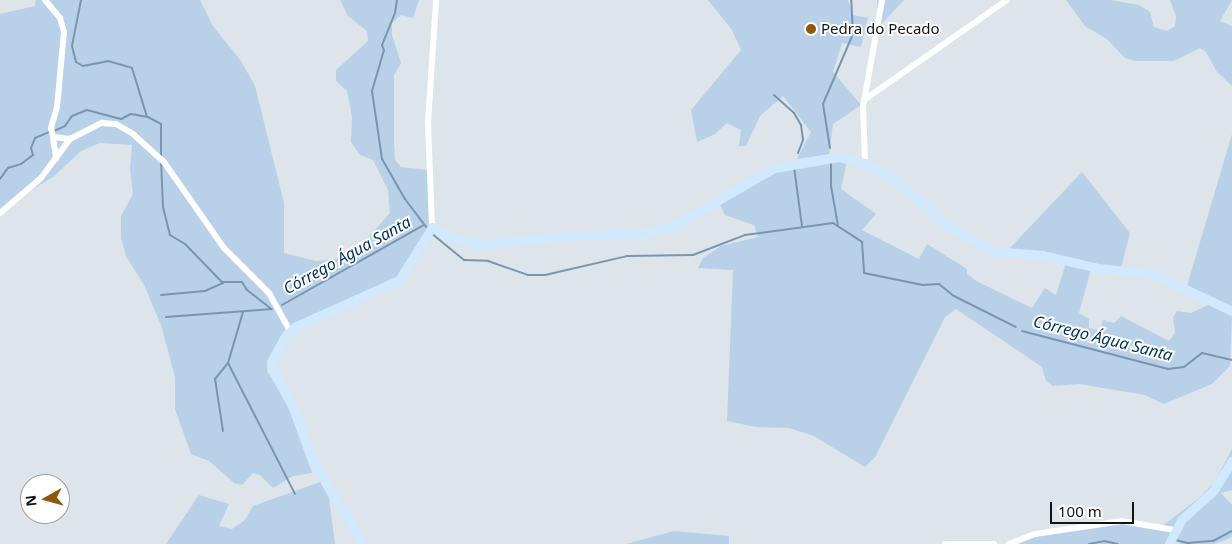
<!DOCTYPE html>
<html>
<head>
<meta charset="utf-8">
<style>
	body { margin:0 }
	#map { position:relative; width:1232px; height:544px; overflow:hidden; background:#dde4ea; font-family:"Noto Sans",sans-serif }
	div>[style] { position:absolute }
	.green>* { inset:0; background:#b8d1e8 }
	.stream>* { height:2px; margin:-1px; padding:0 1px; transform-origin:1px; border-radius:1px; background:#7896b1 }
	.street>* { height:6px; margin:-3px; padding:0 3px; transform-origin:3px; border-radius:3px; background:#fff }
	.secondary>* { height:9px; margin:-4.5px; padding:0 4.5px; transform-origin:4.5px; border-radius:4.5px; background:#d0e9fe }
	.dots>* { width:14px; height:14px; translate:-50% -50%; box-sizing:border-box; border:2px solid #fff; border-radius:50% }
	span { translate:-50% -50%; white-space:nowrap; text-align:center; line-height:1.15; -webkit-text-stroke:4px #fff; paint-order:stroke }
	.poi-label { font-size:15px; color:#121416 }
	.left { translate:0 -50%; text-align:left }
	.water-label { font-size:16px; color:#003357; font-style:italic }
	.north { position:absolute; left:20px; top:474px; width:50px; height:50px; box-sizing:border-box; background:#fff; border:1px solid #a0a1a2; border-radius:50%; rotate:263deg; font-size:14px; font-weight:700; line-height:20px; text-align:center; color:#121416 }
	.north::after { content:''; display:block; margin:auto; width:18px; height:22px; background:#8e570d; clip-path:polygon(50% 0,100% 100%,50% 72%,0 100%) }
	.scale { position:absolute; left:1050px; top:502px; width:84px; height:22px; box-sizing:border-box; border:2px solid #121416; border-top:0; padding-left:6px; font-size:15px; line-height:18px; white-space:nowrap; color:#121416; -webkit-text-stroke:4px #fff; paint-order:stroke }
</style>
</head>
<body>
<div id="map">
	<div class="green">
		<div style="clip-path:polygon(36px 0,200px 0,213px 26px,241px 61px,255px 86px,284px 203px,284px 253px,316px 261px,351px 257px,390px 213px,388px 190px,373px 160px,360px 155px,351px 142px,352px 117px,347px 91px,336px 81px,336px 70px,368px 41px,367px 31px,348px 16px,340px 0,419px 0,413px 18px,401px 15px,392px 23px,392px 35px,401px 63px,394px 75px,394px 144px,395px 160px,401px 167px,427px 170px,431px 221px,428px 228px,398px 277px,295px 323px,284px 331px,267px 361px,267px 371px,287px 403px,312px 473px,293px 476px,273px 488px,260px 475px,253px 473px,242px 485px,234px 483px,209px 461px,191px 454px,175px 409px,175px 377px,161px 325px,144px 285px,126px 256px,121px 238px,121px 216px,133px 194px,130px 169px,132px 145px,100px 143px,81px 151px,53px 177px,8px 204px,0 214px,0 14px,35px 6px)"></div>
		<div style="clip-path:polygon(708px 0,848px 0,853px 15px,868px 18px,861px 47px,842px 43px,833px 72px,861px 105px,833px 124px,829px 154px,797px 159px,811px 132px,783px 96px,760px 116px,746px 146px,739px 146px,741px 130px,727px 123px,715px 134px,697px 142px,691px 110px,741px 50px,732px 30px)"></div>
		<div style="clip-path:polygon(877px 0,904px 0,879px 27px)"></div>
		<div style="clip-path:polygon(1066px 0,1111px 0,1139px 5px,1150px 12px,1154px 27px,1167px 31px,1175px 26px,1176px 17px,1170px 0,1232px 0,1220px 21px,1232px 26px,1232px 86px,1217px 72px,1206px 52px,1200px 48px,1174px 61px,1135px 61px,1125px 58px,1107px 39px,1085px 26px)"></div>
		<div style="clip-path:polygon(1232px 134px,1232px 307px,1187px 286px)"></div>
		<div style="clip-path:polygon(847px 160px,841px 189px,876px 214px,862px 230px,919px 259px,927px 244px,967px 269px,967px 274px,978px 282px,1032px 308px,1045px 288px,1056px 295px,1066px 263px,1091px 269px,1079px 313px,1089px 319px,1089px 328px,1100px 331px,1103px 320px,1114px 323px,1121px 316px,1169px 341px,1175px 333px,1173px 317px,1177px 311px,1191px 313px,1210px 304px,1232px 315px,1230px 366px,1212px 384px,1164px 404px,1145px 395px,1079px 384px,1053px 386px,1046px 381px,1042px 367px,956px 309px,945px 317px,875px 457px,865px 467px,814px 436px,789px 428px,756px 427px,727px 421px,733px 270px,698px 268px,703px 258px,721px 246px,758px 237px,754px 225px,725px 215px,720px 205px,724px 198px,779px 168px)"></div>
		<div style="clip-path:polygon(1082px 172px,1130px 233px,1121px 268px,1008px 250px)"></div>
		<div style="clip-path:polygon(1232px 449px,1232px 490px,1221px 493px,1232px 505px,1232px 537px,1228px 539px,1214px 544px,1181px 544px,1172px 538px,1169px 544px,1009px 544px,1040px 535px,1138px 522px,1162px 526px,1198px 499px,1214px 483px)"></div>
		<div style="clip-path:polygon(320px 482px,329px 498px,335px 544px,166px 544px,199px 495px,229px 504px,219px 526px,232px 529px,245px 520px,253px 506px)"></div>
		<div style="clip-path:polygon(674px 531px,729px 536px,729px 544px,626px 544px)"></div>
	</div>
	<div class="stream">
		<div style="left:81px;top:0;width:47px;rotate:101.1deg"></div>
		<div style="left:72px;top:46px;width:16px;rotate:76deg"></div>
		<div style="left:76px;top:62px;width:8px;rotate:30deg"></div>
		<div style="left:83px;top:66px;width:25px;rotate:-11deg"></div>
		<div style="left:108px;top:61px;width:25px;rotate:16deg"></div>
		<div style="left:132px;top:68px;width:51px;rotate:73deg"></div>
		<div style="left:397px;top:0;width:13px;rotate:99deg"></div>
		<div style="left:395px;top:13px;width:35px;rotate:112deg"></div>
		<div style="left:382px;top:45px;width:5px;rotate:68deg"></div>
		<div style="left:384px;top:50px;width:43px;rotate:106.3deg"></div>
		<div style="left:372px;top:91px;width:69px;rotate:81.6deg"></div>
		<div style="left:382px;top:159px;width:46px;rotate:60.1deg"></div>
		<div style="left:405px;top:199px;width:35px;rotate:53deg"></div>
		<div style="left:774px;top:95px;width:27px;rotate:42deg"></div>
		<div style="left:794px;top:113px;width:14px;rotate:60deg"></div>
		<div style="left:801px;top:125px;width:15px;rotate:82deg"></div>
		<div style="left:803px;top:140px;width:14px;rotate:111deg"></div>
		<div style="left:54px;top:131px;width:12px;rotate:-24deg"></div>
		<div style="left:65px;top:126px;width:12px;rotate:-55deg"></div>
		<div style="left:72px;top:116px;width:16px;rotate:-22deg"></div>
		<div style="left:87px;top:110px;width:35px;rotate:15deg"></div>
		<div style="left:121px;top:119px;width:11px;rotate:-27deg"></div>
		<div style="left:131px;top:114px;width:17px;rotate:10deg"></div>
		<div style="left:148px;top:117px;width:15px;rotate:28deg"></div>
		<div style="left:161px;top:124px;width:32px;rotate:90deg"></div>
		<div style="left:830px;top:148px;width:45px;rotate:-99deg"></div>
		<div style="left:823px;top:104px;width:76px;rotate:-66.8deg"></div>
		<div style="left:853px;top:34px;width:34px;rotate:-93deg"></div>
		<div style="left:161px;top:160px;width:47px;rotate:87.6deg"></div>
		<div style="left:163px;top:207px;width:29px;rotate:76deg"></div>
		<div style="left:170px;top:235px;width:17px;rotate:31deg"></div>
		<div style="left:185px;top:244px;width:53px;rotate:45.8deg"></div>
		<div style="left:222px;top:282px;width:20px"></div>
		<div style="left:242px;top:282px;width:9px;rotate:58deg"></div>
		<div style="left:247px;top:290px;width:31px;rotate:38deg"></div>
		<div style="left:831px;top:163px;width:23px;rotate:90deg"></div>
		<div style="left:831px;top:186px;width:39px;rotate:80deg"></div>
		<div style="left:794px;top:167px;width:60px;rotate:82.3deg"></div>
		<div style="left:0;top:179px;width:14px;rotate:-54deg"></div>
		<div style="left:8px;top:168px;width:14px;rotate:-17deg"></div>
		<div style="left:21px;top:164px;width:15px;rotate:-37deg"></div>
		<div style="left:33px;top:155px;width:7px;rotate:-106deg"></div>
		<div style="left:31px;top:148px;width:11px;rotate:-68deg"></div>
		<div style="left:35px;top:138px;width:15px;rotate:-23deg"></div>
		<div style="left:431px;top:233px;width:43px;rotate:39.3deg"></div>
		<div style="left:464px;top:260px;width:24px;rotate:2deg"></div>
		<div style="left:488px;top:261px;width:42px;rotate:19.3deg"></div>
		<div style="left:528px;top:275px;width:17px"></div>
		<div style="left:545px;top:275px;width:84px;rotate:-13deg"></div>
		<div style="left:627px;top:256px;width:66px;rotate:-0.9deg"></div>
		<div style="left:693px;top:255px;width:56px;rotate:-21deg"></div>
		<div style="left:745px;top:235px;width:89px;rotate:-7.8deg"></div>
		<div style="left:833px;top:223px;width:35px;rotate:33deg"></div>
		<div style="left:862px;top:242px;width:31px;rotate:86deg"></div>
		<div style="left:864px;top:273px;width:60px;rotate:11.5deg"></div>
		<div style="left:923px;top:285px;width:16px;rotate:-4deg"></div>
		<div style="left:939px;top:284px;width:19px;rotate:39deg"></div>
		<div style="left:954px;top:296px;width:69px;rotate:26.6deg"></div>
		<div style="left:161px;top:295px;width:44px;rotate:-5.2deg"></div>
		<div style="left:205px;top:291px;width:20px;rotate:-24deg"></div>
		<div style="left:282px;top:305px;width:163px;rotate:-29.4deg"></div>
		<div style="left:166px;top:317px;width:106px;rotate:-4.3deg"></div>
		<div style="left:1022px;top:331px;width:151px;rotate:14.6deg"></div>
		<div style="left:1168px;top:369px;width:16px;rotate:-7deg"></div>
		<div style="left:1184px;top:367px;width:23px;rotate:-38deg"></div>
		<div style="left:1202px;top:353px;width:31px;rotate:13deg"></div>
		<div style="left:228px;top:363px;width:147px;rotate:62.9deg"></div>
		<div style="left:223px;top:431px;width:53px;rotate:-98.7deg"></div>
		<div style="left:215px;top:379px;width:21px;rotate:-51deg"></div>
		<div style="left:228px;top:363px;width:53px;rotate:-73.6deg"></div>
		<div style="left:1175px;top:540px;width:13px;rotate:13deg"></div>
		<div style="left:1188px;top:543px;width:25px;rotate:-5deg"></div>
		<div style="left:1213px;top:541px;width:21px;rotate:-28deg"></div>
		<div style="left:1089px;top:544px;width:15px;rotate:-11deg"></div>
		<div style="left:1104px;top:541px;width:14px;rotate:12deg"></div>
	</div>
	<div class="street">
		<div style="left:45px;top:0;width:23px;rotate:50deg"></div>
		<div style="left:60px;top:18px;width:15px;rotate:74deg"></div>
		<div style="left:64px;top:32px;width:75px;rotate:95.3deg"></div>
		<div style="left:57px;top:107px;width:22px;rotate:106deg"></div>
		<div style="left:51px;top:128px;width:9px;rotate:77deg"></div>
		<div style="left:53px;top:137px;width:17px;rotate:7deg"></div>
		<div style="left:864px;top:100px;width:174px;rotate:-35deg"></div>
		<div style="left:53px;top:137px;width:22px;rotate:82deg"></div>
		<div style="left:865px;top:163px;width:56px;rotate:-92deg"></div>
		<div style="left:863px;top:107px;width:109px;rotate:-79.9deg"></div>
		<div style="left:0;top:213px;width:54px;rotate:-40.5deg"></div>
		<div style="left:41px;top:178px;width:49px;rotate:-53.4deg"></div>
		<div style="left:70px;top:139px;width:36px;rotate:-27deg"></div>
		<div style="left:102px;top:123px;width:14px;rotate:4deg"></div>
		<div style="left:116px;top:124px;width:20px;rotate:30deg"></div>
		<div style="left:133px;top:134px;width:42px;rotate:42.1deg"></div>
		<div style="left:164px;top:162px;width:105px;rotate:55.1deg"></div>
		<div style="left:224px;top:248px;width:64px;rotate:45deg"></div>
		<div style="left:269px;top:293px;width:43px;rotate:61.1deg"></div>
		<div style="left:432px;top:227px;width:105px;rotate:-92.2deg"></div>
		<div style="left:428px;top:122px;width:122px;rotate:-86.2deg"></div>
		<div style="left:945px;top:544px;width:49px"></div>
		<div style="left:1009px;top:544px;width:28px;rotate:-21deg"></div>
		<div style="left:1035px;top:534px;width:88px;rotate:-8.5deg"></div>
		<div style="left:1122px;top:521px;width:53px;rotate:9.8deg"></div>
	</div>
	<div class="secondary">
		<div style="left:363px;top:544px;width:97px;rotate:-121.1deg"></div>
		<div style="left:313px;top:461px;width:57px;rotate:-110.7deg"></div>
		<div style="left:293px;top:408px;width:40px;rotate:-118deg"></div>
		<div style="left:274px;top:373px;width:13px;rotate:-99deg"></div>
		<div style="left:272px;top:360px;width:25px;rotate:-61deg"></div>
		<div style="left:284px;top:338px;width:17px;rotate:-45deg"></div>
		<div style="left:296px;top:326px;width:113px;rotate:-24.1deg"></div>
		<div style="left:399px;top:280px;width:62px;rotate:-58.1deg"></div>
		<div style="left:432px;top:227px;width:29px;rotate:27deg"></div>
		<div style="left:458px;top:240px;width:24px;rotate:12deg"></div>
		<div style="left:481px;top:245px;width:81px;rotate:-6.3deg"></div>
		<div style="left:562px;top:236px;width:86px;rotate:-2deg"></div>
		<div style="left:648px;top:233px;width:30px;rotate:-17deg"></div>
		<div style="left:677px;top:224px;width:112px;rotate:-30deg"></div>
		<div style="left:774px;top:168px;width:66px;rotate:-9.6deg"></div>
		<div style="left:839px;top:157px;width:27px;rotate:13deg"></div>
		<div style="left:865px;top:163px;width:27px;rotate:27deg"></div>
		<div style="left:889px;top:175px;width:78px;rotate:40.8deg"></div>
		<div style="left:948px;top:226px;width:51px;rotate:29.1deg"></div>
		<div style="left:993px;top:251px;width:49px;rotate:4.7deg"></div>
		<div style="left:1042px;top:255px;width:57px;rotate:13.1deg"></div>
		<div style="left:1098px;top:268px;width:56px;rotate:6.1deg"></div>
		<div style="left:1154px;top:274px;width:86px;rotate:25.4deg"></div>
		<div style="left:1169px;top:544px;width:27px;rotate:-63deg"></div>
		<div style="left:1181px;top:520px;width:43px;rotate:-42.2deg"></div>
		<div style="left:1213px;top:491px;width:36px;rotate:-58deg"></div>
	</div>
	<div class="dots">
		<div style="left:811px;top:29px;background:#8e570d"></div>
	</div>
	<div class="poi-label">
		<span class="left" style="left:821px;top:29px">Pedra do Pecado</span>
	</div>
	<div class="water-label">
		<span style="left:347px;top:255px;rotate:-29deg">Córrego Água Santa</span>
		<span style="left:1103px;top:338px;rotate:14deg">Córrego Água Santa</span>
	</div>
	<div class="north">N</div>
	<div class="scale">100 m</div>
</div>
</body>
</html>
